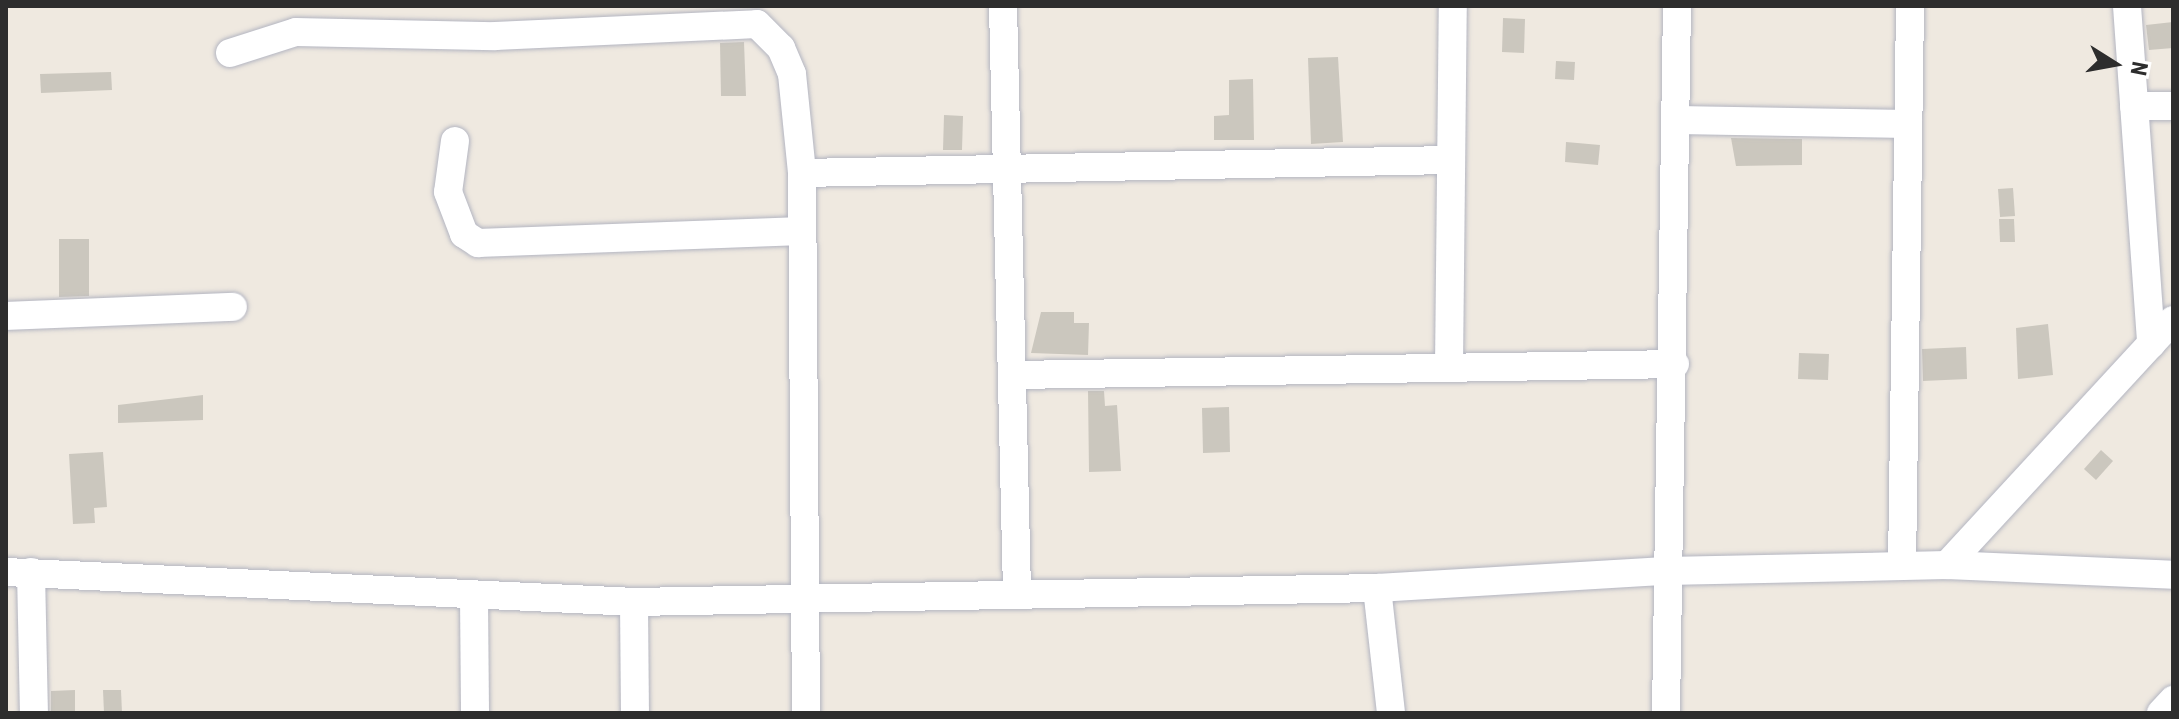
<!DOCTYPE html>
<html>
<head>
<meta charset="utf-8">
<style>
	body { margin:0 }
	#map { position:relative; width:2179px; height:719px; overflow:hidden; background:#efe9e0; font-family:"Roboto Condensed",sans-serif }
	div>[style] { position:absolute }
	.building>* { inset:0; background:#cbc7be }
	.roads { filter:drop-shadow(0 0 2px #b3b5c1) drop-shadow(0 0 2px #b3b5c1) }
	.minor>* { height:28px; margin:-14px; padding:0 14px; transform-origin:14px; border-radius:14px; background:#fff }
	span { translate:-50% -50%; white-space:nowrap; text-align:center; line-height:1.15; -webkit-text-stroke:6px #fff; paint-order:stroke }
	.frame { position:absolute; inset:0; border:8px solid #2d2d2d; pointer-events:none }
	.north { position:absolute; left:2075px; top:24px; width:80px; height:80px; -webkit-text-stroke:6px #fff; paint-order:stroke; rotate:101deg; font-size:22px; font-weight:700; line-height:32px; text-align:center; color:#2d2d2d }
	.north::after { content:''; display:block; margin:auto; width:28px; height:36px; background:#2d2d2d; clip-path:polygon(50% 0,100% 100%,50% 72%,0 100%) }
</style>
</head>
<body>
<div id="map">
	<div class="building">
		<div style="clip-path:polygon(1503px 18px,1525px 19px,1524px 53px,1502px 52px)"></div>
		<div style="clip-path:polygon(2173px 22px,2173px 48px,2149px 50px,2146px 25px)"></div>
		<div style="clip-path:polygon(744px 42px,746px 96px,721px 96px,720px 43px)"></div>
		<div style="clip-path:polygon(1338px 57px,1343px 142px,1311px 144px,1308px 58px)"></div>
		<div style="clip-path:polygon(1556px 61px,1575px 62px,1574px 80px,1555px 79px)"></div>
		<div style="clip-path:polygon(111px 72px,112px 90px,41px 93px,40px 74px)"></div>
		<div style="clip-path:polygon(1253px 79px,1254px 140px,1214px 140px,1214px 116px,1229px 115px,1229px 80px)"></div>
		<div style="clip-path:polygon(944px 115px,963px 116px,962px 150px,943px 150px)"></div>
		<div style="clip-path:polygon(1731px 138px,1802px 139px,1802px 165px,1736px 166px)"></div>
		<div style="clip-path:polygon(1566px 142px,1600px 145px,1598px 165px,1565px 162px)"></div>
		<div style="clip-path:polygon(2013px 188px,2015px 216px,2000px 217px,1998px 189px)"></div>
		<div style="clip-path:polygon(1999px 219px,2014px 219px,2015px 242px,2000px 242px)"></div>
		<div style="clip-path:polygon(59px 239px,89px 239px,89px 296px,59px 297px)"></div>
		<div style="clip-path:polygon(1041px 312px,1074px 312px,1074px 323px,1089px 323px,1088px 355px,1031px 353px)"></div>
		<div style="clip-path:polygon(2048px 324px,2053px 375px,2018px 379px,2016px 328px)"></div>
		<div style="clip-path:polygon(1966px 347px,1967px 379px,1923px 381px,1922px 349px)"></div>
		<div style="clip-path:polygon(1799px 353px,1829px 354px,1828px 380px,1798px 379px)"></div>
		<div style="clip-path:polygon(1088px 391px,1104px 391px,1105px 406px,1117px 405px,1121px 471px,1089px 472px)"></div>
		<div style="clip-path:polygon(203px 395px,203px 420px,118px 423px,118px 405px)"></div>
		<div style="clip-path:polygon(1229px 407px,1230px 452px,1203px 453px,1202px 408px)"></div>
		<div style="clip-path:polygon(2101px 450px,2113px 461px,2096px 480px,2084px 469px)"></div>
		<div style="clip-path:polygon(103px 452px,107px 507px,94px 508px,95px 523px,73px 524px,69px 454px)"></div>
		<div style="clip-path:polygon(75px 690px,75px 713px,51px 713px,51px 691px)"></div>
		<div style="clip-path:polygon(103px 690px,121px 690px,122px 713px,104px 713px)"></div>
	</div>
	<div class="roads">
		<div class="minor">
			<div style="left:1003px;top:6px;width:586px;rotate:88.63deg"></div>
			<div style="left:2127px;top:6px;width:339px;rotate:85.9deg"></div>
			<div style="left:230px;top:53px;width:69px;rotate:-17.7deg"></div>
			<div style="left:296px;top:32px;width:199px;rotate:1.2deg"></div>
			<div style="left:495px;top:36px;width:262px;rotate:-2.6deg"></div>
			<div style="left:757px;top:24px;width:34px;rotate:45deg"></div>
			<div style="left:781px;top:48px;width:28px;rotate:67deg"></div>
			<div style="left:792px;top:74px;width:100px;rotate:84.2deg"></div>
			<div style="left:802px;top:173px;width:540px;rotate:89.58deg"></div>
			<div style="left:2134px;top:106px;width:39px"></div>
			<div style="left:1677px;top:120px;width:231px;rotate:1deg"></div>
			<div style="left:455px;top:141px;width:51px;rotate:97.8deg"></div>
			<div style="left:448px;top:192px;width:45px;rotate:69.1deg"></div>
			<div style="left:464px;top:234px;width:17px;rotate:33deg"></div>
			<div style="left:478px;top:243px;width:324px;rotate:-2.1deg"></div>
			<div style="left:802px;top:173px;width:647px;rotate:-1.15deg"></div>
			<div style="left:6px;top:316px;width:227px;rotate:-2.3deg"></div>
			<div style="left:1449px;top:367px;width:361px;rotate:-89.4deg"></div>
			<div style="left:1015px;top:375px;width:660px;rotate:-0.95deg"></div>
			<div style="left:1947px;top:565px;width:333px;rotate:-47.3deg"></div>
			<div style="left:1902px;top:566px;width:560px;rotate:-89.18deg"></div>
			<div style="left:6px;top:572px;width:629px;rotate:2.73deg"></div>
			<div style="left:634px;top:602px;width:743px;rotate:-1.08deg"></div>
			<div style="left:1377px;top:588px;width:289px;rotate:-3.4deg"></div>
			<div style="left:1666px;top:571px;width:281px;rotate:-1.2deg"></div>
			<div style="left:1947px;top:565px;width:226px;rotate:2.5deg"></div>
			<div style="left:31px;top:572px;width:141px;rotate:88.8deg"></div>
			<div style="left:1377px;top:588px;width:126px;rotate:83.6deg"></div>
			<div style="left:474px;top:597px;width:116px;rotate:89.5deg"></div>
			<div style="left:634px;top:602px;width:111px;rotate:89.5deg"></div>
			<div style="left:1666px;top:713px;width:707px;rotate:-89.11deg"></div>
			<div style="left:2161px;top:713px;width:18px;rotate:-47deg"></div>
		</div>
	</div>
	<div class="frame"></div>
	<div class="north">N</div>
</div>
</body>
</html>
